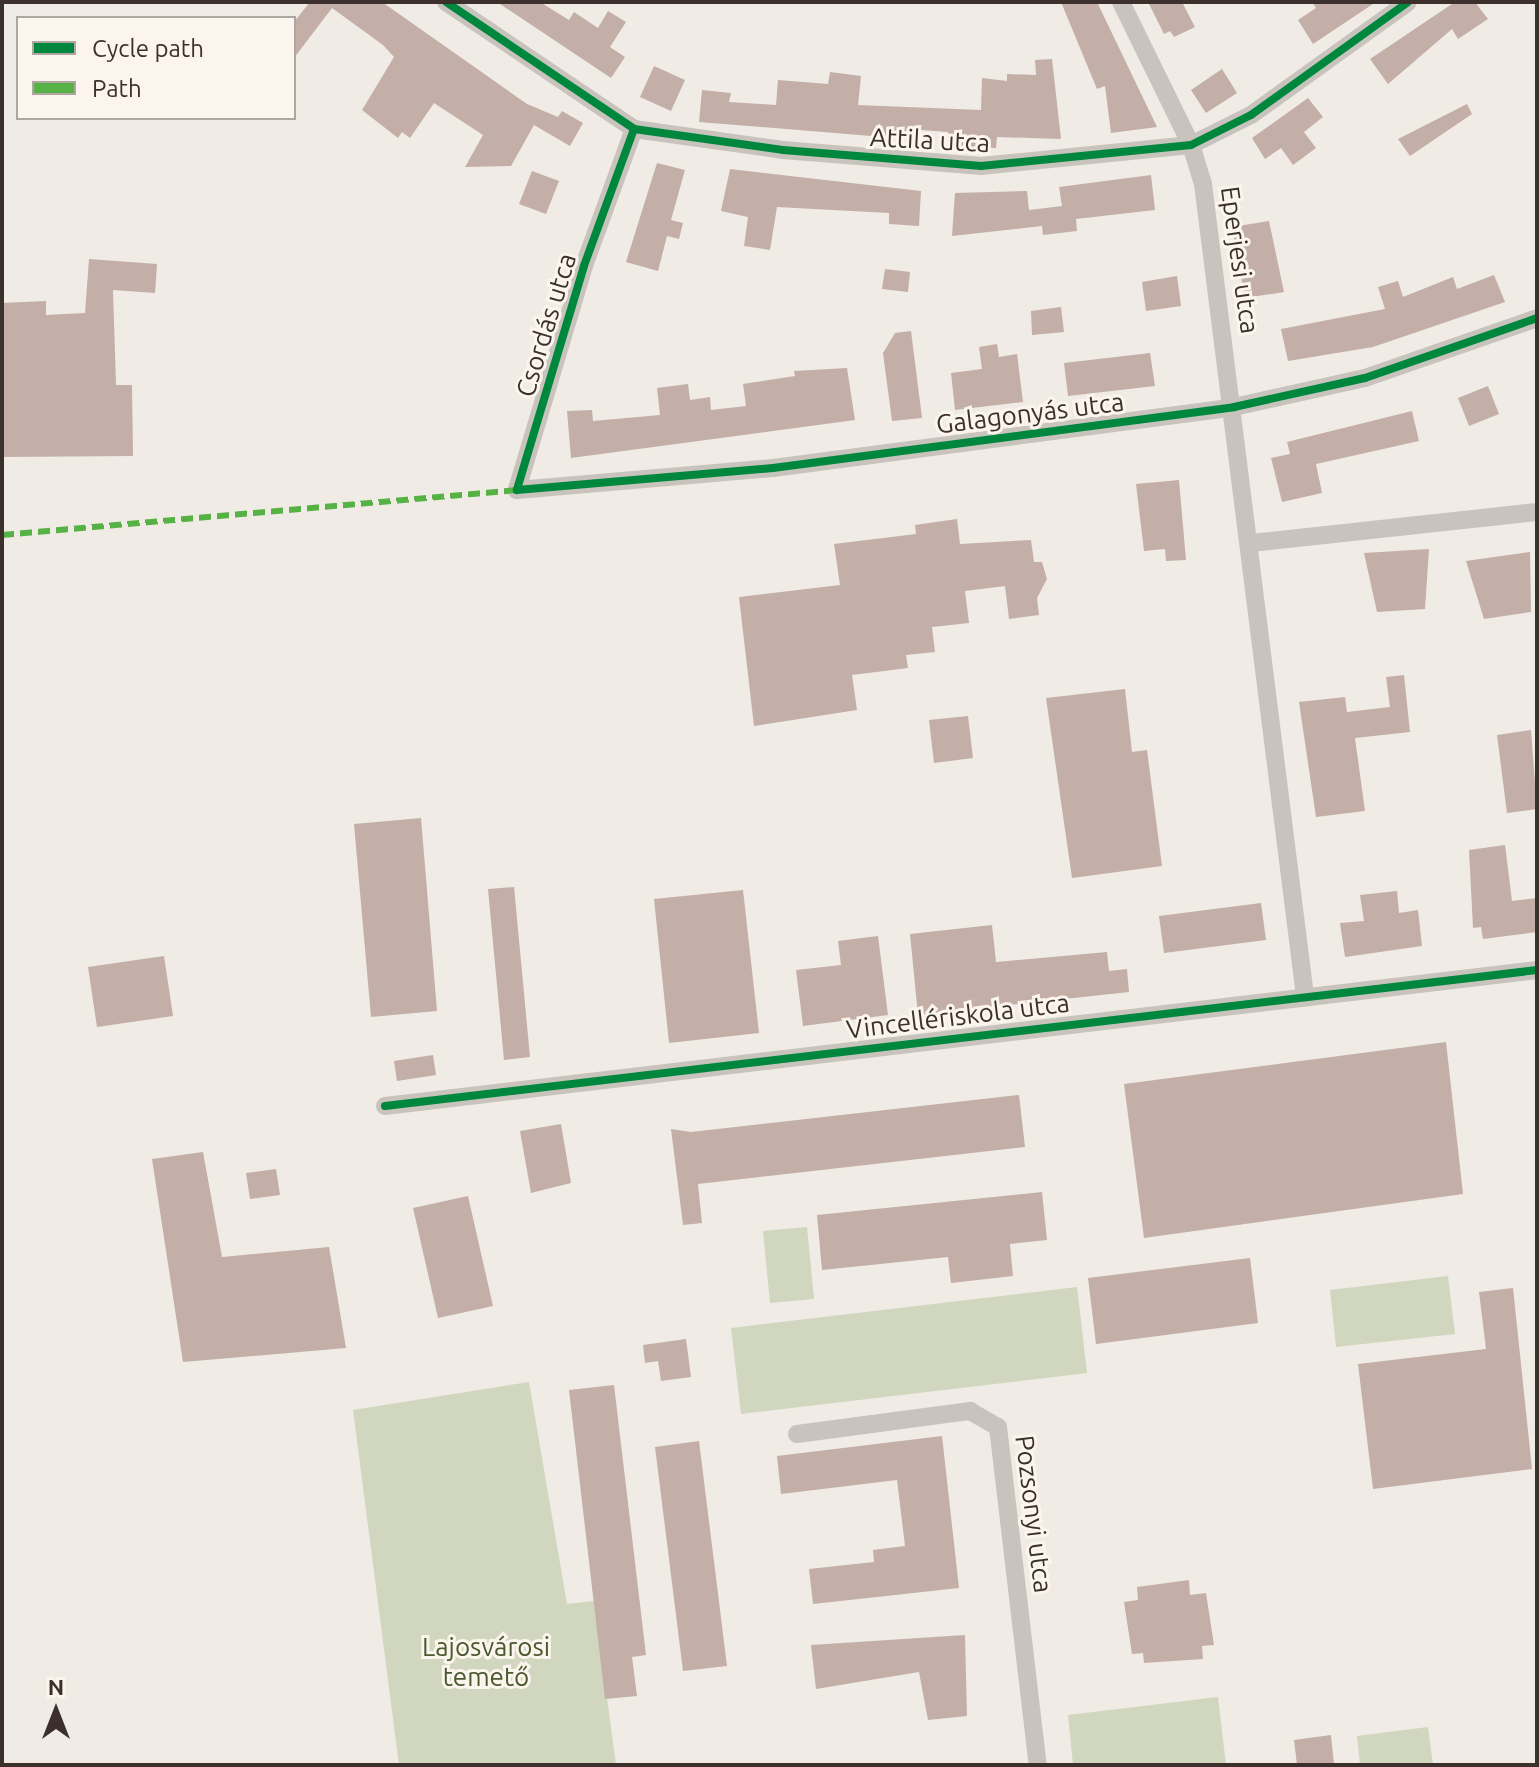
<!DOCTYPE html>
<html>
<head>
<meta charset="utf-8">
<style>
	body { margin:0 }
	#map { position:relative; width:1539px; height:1767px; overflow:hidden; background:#f0ebe5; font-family:Ubuntu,sans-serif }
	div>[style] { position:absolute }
	.green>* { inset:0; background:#d1d6bf }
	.building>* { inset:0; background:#c3afa7 }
	.minor>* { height:18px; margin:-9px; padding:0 9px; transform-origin:9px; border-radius:9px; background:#c9c3be }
	.quiet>* { height:6px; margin-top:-3px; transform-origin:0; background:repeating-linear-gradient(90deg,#57b246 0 12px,transparent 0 18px) }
	.cycleway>* { height:8px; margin:-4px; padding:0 4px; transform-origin:4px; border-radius:4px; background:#00873e }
	span { translate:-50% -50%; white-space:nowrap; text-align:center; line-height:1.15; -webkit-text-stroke:6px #fbf5ee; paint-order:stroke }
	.street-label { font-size:26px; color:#3b302b }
	.park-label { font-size:26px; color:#4a5a2e }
	.frame { position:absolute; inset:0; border:4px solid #3b302b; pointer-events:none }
	.legend { position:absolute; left:16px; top:16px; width:280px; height:104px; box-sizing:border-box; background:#fbf5ee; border:2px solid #aea6a0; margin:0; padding:10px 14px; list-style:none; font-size:24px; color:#3b302b }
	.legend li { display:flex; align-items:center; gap:16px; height:40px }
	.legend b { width:40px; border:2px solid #aea6a0 }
	.north { position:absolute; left:16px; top:1671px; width:80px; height:80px; -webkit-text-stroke:6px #fbf5ee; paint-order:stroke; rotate:0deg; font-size:22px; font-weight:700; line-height:32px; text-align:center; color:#3b302b }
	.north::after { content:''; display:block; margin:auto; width:28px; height:36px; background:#3b302b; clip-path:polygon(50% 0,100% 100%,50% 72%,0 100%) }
</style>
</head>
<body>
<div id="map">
	<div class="green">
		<div style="clip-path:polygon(807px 1227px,814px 1299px,770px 1303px,763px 1231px)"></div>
		<div style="clip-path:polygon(1448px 1276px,1455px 1334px,1336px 1347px,1330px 1290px)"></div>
		<div style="clip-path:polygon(1077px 1287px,1087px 1373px,741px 1414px,731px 1328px)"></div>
		<div style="clip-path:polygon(529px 1382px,567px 1604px,594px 1601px,616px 1765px,399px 1765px,353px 1410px)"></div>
		<div style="clip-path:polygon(1218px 1697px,1226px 1765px,1073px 1765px,1068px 1715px)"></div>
		<div style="clip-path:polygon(1428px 1727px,1433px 1765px,1360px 1765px,1357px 1736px)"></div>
	</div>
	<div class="building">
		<div style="clip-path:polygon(310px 2px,382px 2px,527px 104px,558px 117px,562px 111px,583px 123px,570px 146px,534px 125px,511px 166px,465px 167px,483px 135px,434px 103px,410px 138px,402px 132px,398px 138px,362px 110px,394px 57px,383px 45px,332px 8px,294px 58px,294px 22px)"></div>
		<div style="clip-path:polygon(497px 2px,540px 2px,569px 20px,574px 12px,598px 28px,608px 11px,626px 22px,610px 47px,625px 57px,611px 78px)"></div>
		<div style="clip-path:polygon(1061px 2px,1097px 2px,1157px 127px,1111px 133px,1105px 86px,1097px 89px)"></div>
		<div style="clip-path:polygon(1148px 2px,1182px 2px,1195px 27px,1174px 37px,1170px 31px,1164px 34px)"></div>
		<div style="clip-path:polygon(1312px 2px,1376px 2px,1313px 44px,1298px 20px,1316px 8px)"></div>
		<div style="clip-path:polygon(1455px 2px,1475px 2px,1488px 19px,1458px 39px,1452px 29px,1388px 84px,1370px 59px)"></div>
		<div style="clip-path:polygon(1052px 59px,1061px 139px,997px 137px,996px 148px,948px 146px,948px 132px,908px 129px,908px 139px,699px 122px,702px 90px,731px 93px,729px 102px,776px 105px,778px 80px,828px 84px,830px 72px,861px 76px,858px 105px,981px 110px,982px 78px,1007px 81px,1007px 74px,1036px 75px,1035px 60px)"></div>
		<div style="clip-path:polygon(654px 66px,685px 80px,671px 111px,640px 97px)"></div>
		<div style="clip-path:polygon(1222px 69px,1237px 93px,1206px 113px,1191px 90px)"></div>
		<div style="clip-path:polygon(1308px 98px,1323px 117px,1304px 132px,1316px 148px,1293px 165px,1281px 148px,1265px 159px,1252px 138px)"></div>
		<div style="clip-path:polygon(1467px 104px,1472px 114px,1410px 156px,1398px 139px)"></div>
		<div style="clip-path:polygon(657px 163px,685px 170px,671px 220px,683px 223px,679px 239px,667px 236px,658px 271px,626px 262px)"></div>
		<div style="clip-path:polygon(730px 169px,921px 191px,919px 226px,889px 224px,889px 213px,777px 207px,770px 250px,744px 246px,748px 217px,721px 211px)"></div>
		<div style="clip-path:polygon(532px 171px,559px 181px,546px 214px,519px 204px)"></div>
		<div style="clip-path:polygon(1151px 175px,1155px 210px,1076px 219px,1077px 231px,1043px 235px,1042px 226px,952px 236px,955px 193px,1027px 191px,1029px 210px,1062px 206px,1059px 187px)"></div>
		<div style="clip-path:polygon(1269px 221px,1284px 292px,1245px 298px,1232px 227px)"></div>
		<div style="clip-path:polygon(89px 259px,157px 264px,155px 293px,113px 290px,116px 385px,132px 385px,133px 456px,2px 457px,2px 303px,46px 301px,46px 315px,85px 313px)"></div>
		<div style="clip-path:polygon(885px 269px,910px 272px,908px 292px,882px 289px)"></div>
		<div style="clip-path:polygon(1494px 275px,1505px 302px,1373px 347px,1288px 361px,1281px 329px,1385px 309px,1378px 287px,1398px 281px,1403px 297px,1453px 277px,1457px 289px)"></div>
		<div style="clip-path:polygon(1177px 276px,1181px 306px,1146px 311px,1142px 282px)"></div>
		<div style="clip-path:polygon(1061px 307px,1064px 332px,1032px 335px,1031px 311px)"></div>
		<div style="clip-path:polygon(911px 331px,922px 418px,892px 421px,883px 353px,895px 333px)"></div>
		<div style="clip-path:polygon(997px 344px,999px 357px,1017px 354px,1023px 402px,955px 410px,951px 373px,982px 369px,979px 347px)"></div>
		<div style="clip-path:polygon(1150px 353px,1155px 386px,1068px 396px,1064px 363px)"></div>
		<div style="clip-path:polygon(847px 368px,855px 420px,571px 458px,567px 411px,592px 410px,593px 421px,660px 415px,657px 388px,688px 384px,690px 400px,710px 397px,711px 410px,746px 406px,743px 384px,795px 376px,794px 371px)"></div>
		<div style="clip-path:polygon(1488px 386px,1499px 414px,1469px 426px,1458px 398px)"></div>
		<div style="clip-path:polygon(1412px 411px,1419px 441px,1316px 464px,1322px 493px,1282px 502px,1271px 458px,1290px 454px,1287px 442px)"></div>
		<div style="clip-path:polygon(1179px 480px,1186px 560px,1166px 561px,1165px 549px,1144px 551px,1136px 484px)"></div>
		<div style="clip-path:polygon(957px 519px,960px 544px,1031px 540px,1034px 562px,1042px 562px,1047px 579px,1037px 598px,1039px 615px,1009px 619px,1005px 586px,965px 591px,969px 623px,932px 627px,935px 652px,906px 655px,908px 668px,852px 675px,857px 710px,754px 726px,739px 597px,840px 585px,834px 544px,916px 534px,915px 525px)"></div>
		<div style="clip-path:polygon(1429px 549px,1425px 609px,1377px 612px,1364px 553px)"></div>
		<div style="clip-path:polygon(1530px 552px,1531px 612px,1484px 619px,1466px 561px)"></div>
		<div style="clip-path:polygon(1404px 675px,1410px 732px,1355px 738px,1365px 811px,1316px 817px,1299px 702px,1345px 697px,1347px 712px,1390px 707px,1386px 677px)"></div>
		<div style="clip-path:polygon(1125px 689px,1132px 752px,1147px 750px,1162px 866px,1072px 878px,1046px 698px)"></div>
		<div style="clip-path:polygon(968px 716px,973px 758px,934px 763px,929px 720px)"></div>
		<div style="clip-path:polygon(1531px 730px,1537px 809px,1507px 813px,1497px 735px)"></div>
		<div style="clip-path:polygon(421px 818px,437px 1011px,371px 1017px,354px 824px)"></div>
		<div style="clip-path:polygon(1505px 845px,1512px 901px,1537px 898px,1537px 932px,1483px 939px,1481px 927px,1473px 928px,1469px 850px)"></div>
		<div style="clip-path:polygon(514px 887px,530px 1057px,504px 1060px,488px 889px)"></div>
		<div style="clip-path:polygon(743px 890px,759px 1033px,669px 1043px,654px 899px)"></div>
		<div style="clip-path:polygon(1397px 891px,1399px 913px,1418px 910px,1422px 946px,1345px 957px,1340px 923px,1364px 921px,1360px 895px)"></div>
		<div style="clip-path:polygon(1261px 903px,1266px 940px,1164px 953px,1159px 916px)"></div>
		<div style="clip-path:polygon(992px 925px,996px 962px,1107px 952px,1109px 971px,1127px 969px,1129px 992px,918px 1015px,910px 934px)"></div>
		<div style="clip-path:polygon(878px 936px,888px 1015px,803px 1026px,796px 970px,841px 965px,838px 941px)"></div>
		<div style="clip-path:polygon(164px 956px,173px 1016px,97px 1027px,88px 967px)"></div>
		<div style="clip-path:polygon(1446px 1042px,1463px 1194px,1144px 1238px,1124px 1084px)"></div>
		<div style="clip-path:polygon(433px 1055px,436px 1075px,397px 1081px,394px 1061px)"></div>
		<div style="clip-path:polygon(1019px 1095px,1025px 1147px,698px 1184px,702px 1223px,683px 1225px,671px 1129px,691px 1132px)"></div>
		<div style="clip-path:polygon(561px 1124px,571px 1183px,531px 1193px,520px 1131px)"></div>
		<div style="clip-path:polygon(203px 1152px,222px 1257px,329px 1247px,346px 1348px,183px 1362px,152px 1159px)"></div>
		<div style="clip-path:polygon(276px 1169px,280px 1195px,250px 1199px,246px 1173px)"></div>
		<div style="clip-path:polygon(1042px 1192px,1047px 1240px,1010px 1244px,1013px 1276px,951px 1283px,948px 1257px,822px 1270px,817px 1215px)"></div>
		<div style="clip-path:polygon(468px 1196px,493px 1306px,438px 1318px,413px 1208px)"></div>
		<div style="clip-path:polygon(1250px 1258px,1258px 1323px,1096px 1344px,1088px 1278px)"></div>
		<div style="clip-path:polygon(1513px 1288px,1532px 1469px,1373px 1489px,1358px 1364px,1486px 1349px,1479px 1292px)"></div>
		<div style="clip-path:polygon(686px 1339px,691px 1377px,661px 1381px,658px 1361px,645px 1363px,643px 1345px)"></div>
		<div style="clip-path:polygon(614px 1385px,646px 1655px,632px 1657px,637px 1696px,605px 1699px,569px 1390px)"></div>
		<div style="clip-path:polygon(942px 1436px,959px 1588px,813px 1604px,809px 1569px,874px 1562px,873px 1550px,905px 1546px,897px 1480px,781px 1494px,777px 1456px)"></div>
		<div style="clip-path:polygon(699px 1441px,727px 1666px,683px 1671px,655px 1447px)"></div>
		<div style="clip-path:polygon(1189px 1580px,1190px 1595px,1206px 1593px,1214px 1645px,1202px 1646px,1203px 1659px,1144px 1663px,1143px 1653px,1132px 1654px,1124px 1602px,1138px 1600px,1137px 1587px)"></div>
		<div style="clip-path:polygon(965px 1635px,967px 1716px,928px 1720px,919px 1672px,816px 1689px,811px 1645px)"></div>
		<div style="clip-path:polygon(1331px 1735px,1334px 1765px,1297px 1765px,1294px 1740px)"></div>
	</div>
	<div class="minor">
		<div style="left:446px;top:2px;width:227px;rotate:34deg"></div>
		<div style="left:634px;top:129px;width:150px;rotate:8deg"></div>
		<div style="left:783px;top:150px;width:199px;rotate:4.6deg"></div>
		<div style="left:981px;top:166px;width:211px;rotate:-5.7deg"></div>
		<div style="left:1191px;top:145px;width:67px;rotate:-26.6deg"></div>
		<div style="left:1251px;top:115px;width:193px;rotate:-35.7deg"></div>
		<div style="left:1121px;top:2px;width:159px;rotate:63.9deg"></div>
		<div style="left:1191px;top:145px;width:41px;rotate:72.9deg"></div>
		<div style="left:1203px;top:184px;width:818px;rotate:82.84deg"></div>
		<div style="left:634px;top:129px;width:146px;rotate:110.1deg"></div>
		<div style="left:584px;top:266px;width:234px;rotate:106.7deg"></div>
		<div style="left:517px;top:490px;width:257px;rotate:-4.9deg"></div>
		<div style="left:773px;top:468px;width:465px;rotate:-7.5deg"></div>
		<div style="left:1234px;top:407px;width:134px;rotate:-12.5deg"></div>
		<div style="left:1365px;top:378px;width:182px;rotate:-19.2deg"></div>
		<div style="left:1251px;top:543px;width:288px;rotate:-6.2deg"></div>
		<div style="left:385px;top:1106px;width:1160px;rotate:-6.73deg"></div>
		<div style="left:797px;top:1434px;width:175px;rotate:-7.6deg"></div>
		<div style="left:970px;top:1411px;width:32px;rotate:30deg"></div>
		<div style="left:998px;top:1427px;width:340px;rotate:83.3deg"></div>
	</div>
	<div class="quiet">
		<div style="left:2px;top:535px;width:517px;rotate:-4.99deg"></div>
	</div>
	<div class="cycleway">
		<div style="left:446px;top:2px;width:227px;rotate:34deg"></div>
		<div style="left:634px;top:129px;width:150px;rotate:8deg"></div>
		<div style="left:783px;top:150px;width:199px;rotate:4.6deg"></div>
		<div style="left:981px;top:166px;width:211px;rotate:-5.7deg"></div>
		<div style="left:1191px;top:145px;width:67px;rotate:-26.6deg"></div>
		<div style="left:1251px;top:115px;width:193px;rotate:-35.7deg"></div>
		<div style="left:634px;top:129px;width:146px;rotate:110.1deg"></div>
		<div style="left:584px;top:266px;width:234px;rotate:106.7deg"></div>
		<div style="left:517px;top:490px;width:257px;rotate:-4.9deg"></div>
		<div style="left:773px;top:468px;width:465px;rotate:-7.5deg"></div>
		<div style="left:1234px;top:407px;width:134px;rotate:-12.5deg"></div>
		<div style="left:1365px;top:378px;width:182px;rotate:-19.2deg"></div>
		<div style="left:385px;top:1106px;width:1160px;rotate:-6.73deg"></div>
	</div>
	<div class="street-label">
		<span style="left:930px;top:140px;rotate:3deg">Attila utca</span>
		<span style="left:1240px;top:260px;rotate:82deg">Eperjesi utca</span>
		<span style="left:546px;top:325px;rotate:-73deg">Csordás utca</span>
		<span style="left:1030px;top:413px;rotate:-7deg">Galagonyás utca</span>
		<span style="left:958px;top:1016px;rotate:-7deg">Vincellériskola utca</span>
		<span style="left:1034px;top:1514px;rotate:83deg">Pozsonyi utca</span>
	</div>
	<div class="park-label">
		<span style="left:486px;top:1662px">Lajosvárosi<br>temető</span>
	</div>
	<div class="frame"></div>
	<ul class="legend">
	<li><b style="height:10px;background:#00873e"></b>Cycle path</li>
	<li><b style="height:10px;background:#57b246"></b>Path</li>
	</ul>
	<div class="north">N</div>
</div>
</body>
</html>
